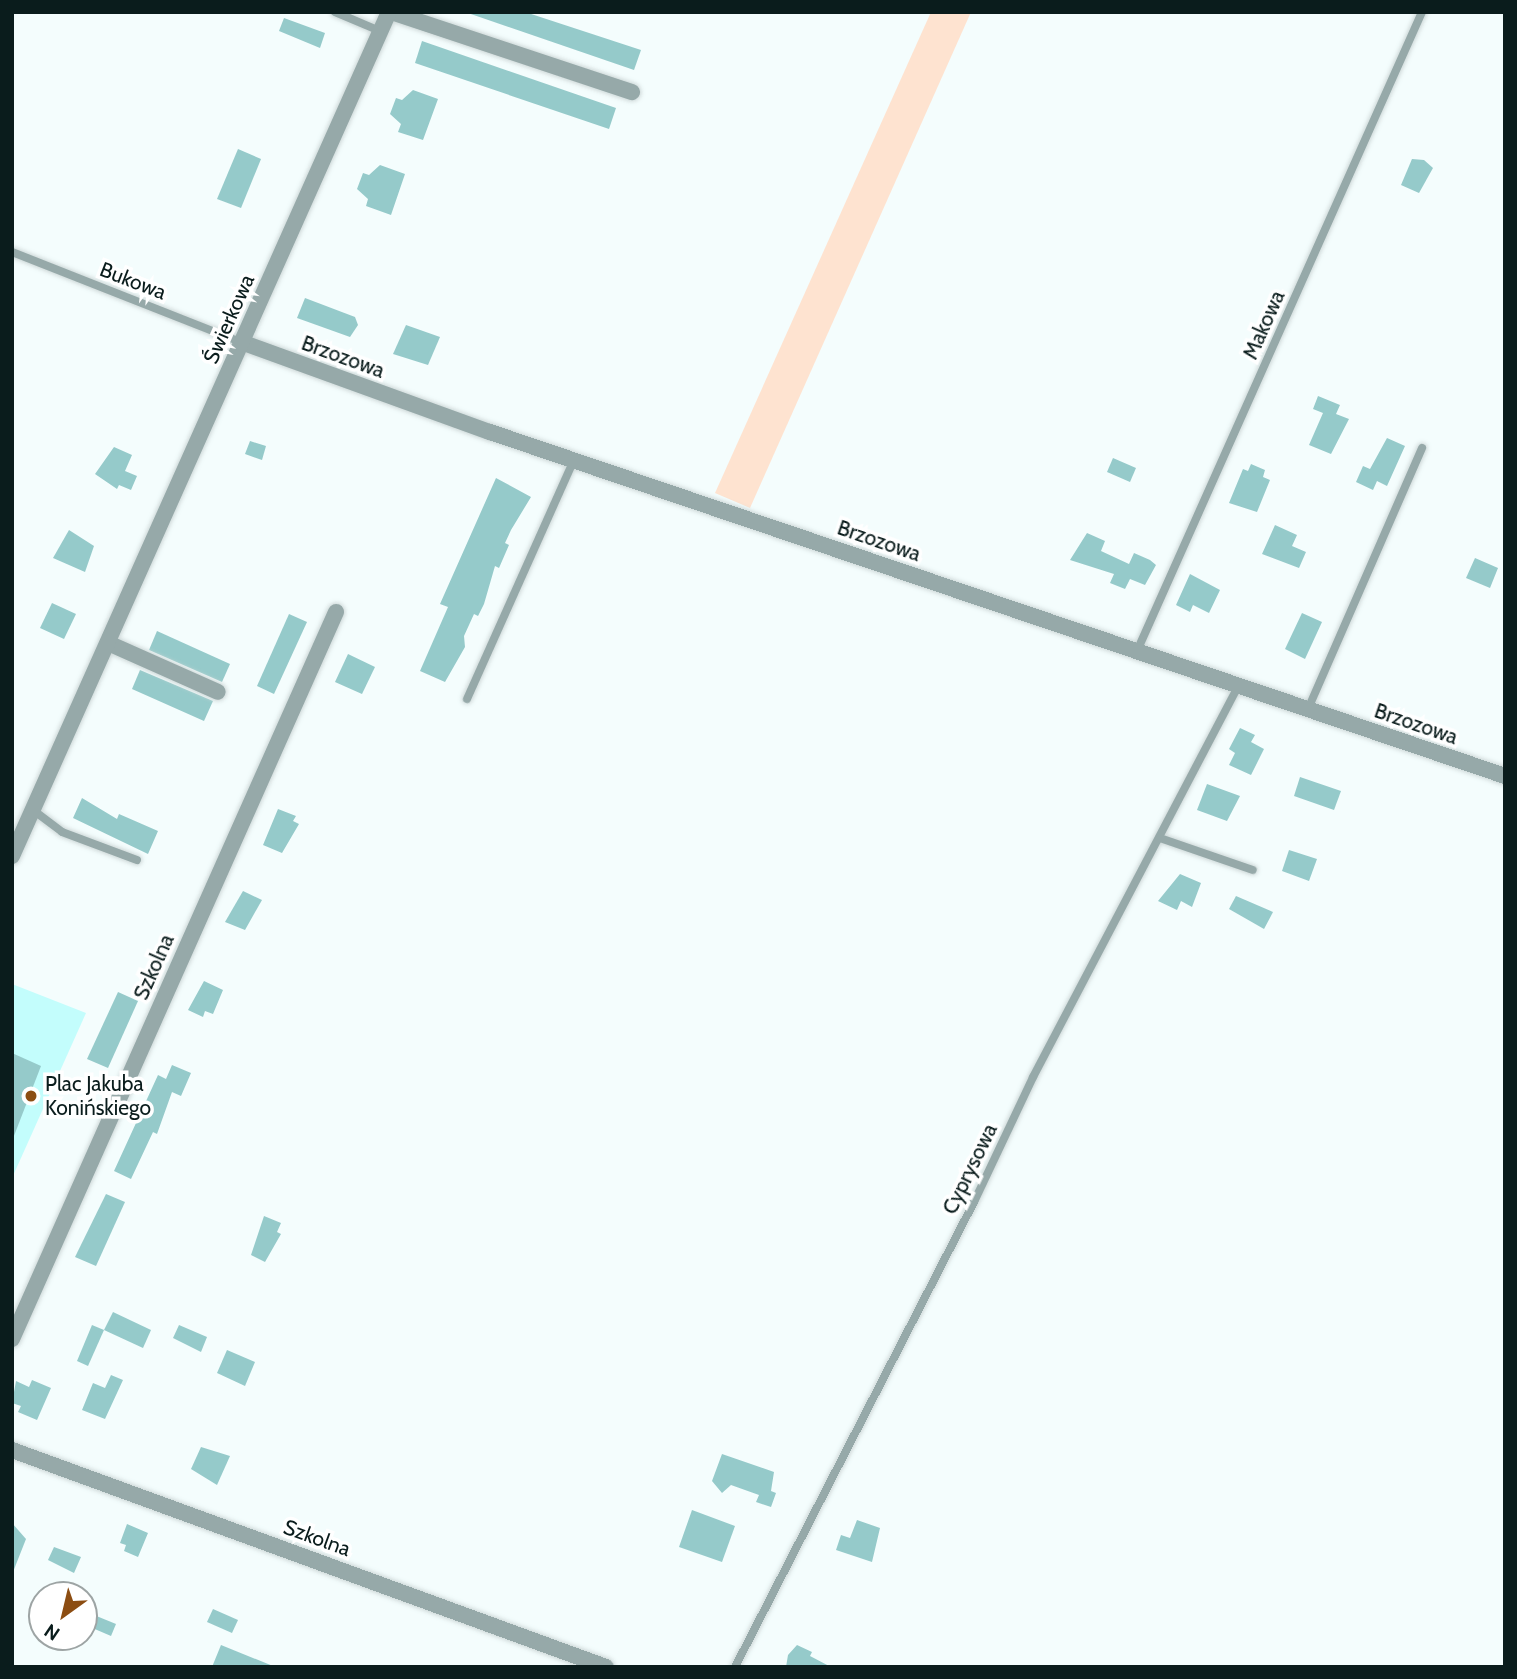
<!DOCTYPE html>
<html>
<head>
<meta charset="utf-8">
<style>
	body { margin:0 }
	#map { position:relative; width:1517px; height:1679px; overflow:hidden; background:#f4fdfd; font-family:Cabin,sans-serif }
	div>[style] { position:absolute }
	.built>* { inset:0; background:#c3fdfc }
	.green>* { inset:0; background:#fee3d0 }
	.building>* { inset:0; background:#95caca }
	.roads { filter:drop-shadow(0 0 2px #cfd9d9) drop-shadow(0 0 2px #cfd9d9) }
	.lane>* { height:8px; margin:-4px; padding:0 4px; transform-origin:4px; border-radius:4px; background:#96a9a9 }
	.street>* { height:16px; margin:-8px; padding:0 8px; transform-origin:8px; border-radius:8px; background:#96a9a9 }
	.dots>* { width:19px; height:19px; translate:-50% -50%; box-sizing:border-box; border:4px solid #fff; border-radius:50% }
	span { translate:-50% -50%; white-space:nowrap; text-align:center; line-height:1.15; -webkit-text-stroke:7px #fff; paint-order:stroke }
	.street-label { font-size:21px; color:#0a1c1c }
	.poi-label { font-size:21px; color:#0a1c1c }
	.left { translate:0 -50%; text-align:left }
	.frame { position:absolute; inset:0; border:14px solid #0a1c1c; pointer-events:none }
	.north { position:absolute; left:28px; top:1581px; width:70px; height:70px; box-sizing:border-box; background:#fff; border:2px solid #9da4a4; border-radius:50%; rotate:214deg; font-size:19px; font-weight:700; line-height:28px; text-align:center; color:#0a1c1c }
	.north::after { content:''; display:block; margin:auto; width:24px; height:32px; background:#8c4d12; clip-path:polygon(50% 0,100% 100%,50% 72%,0 100%) }
</style>
</head>
<body>
<div id="map">
	<div class="built">
		<div style="clip-path:polygon(12px 984px,86px 1013px,12px 1178px)"></div>
	</div>
	<div class="green">
		<div style="clip-path:polygon(931px 12px,971px 12px,750px 508px,715px 493px)"></div>
	</div>
	<div class="building">
		<div style="clip-path:polygon(465px 12px,525px 12px,641px 50px,634px 70px)"></div>
		<div style="clip-path:polygon(284px 18px,325px 33px,320px 48px,279px 31px)"></div>
		<div style="clip-path:polygon(422px 41px,616px 108px,609px 129px,415px 63px)"></div>
		<div style="clip-path:polygon(413px 90px,438px 99px,423px 140px,398px 132px,401px 124px,390px 114px,396px 98px,402px 100px)"></div>
		<div style="clip-path:polygon(238px 149px,261px 159px,241px 208px,217px 199px)"></div>
		<div style="clip-path:polygon(1412px 159px,1424px 160px,1433px 168px,1419px 193px,1401px 185px)"></div>
		<div style="clip-path:polygon(380px 165px,405px 174px,391px 215px,366px 206px,368px 199px,357px 189px,363px 173px,369px 175px)"></div>
		<div style="clip-path:polygon(305px 298px,355px 317px,358px 325px,350px 337px,297px 318px)"></div>
		<div style="clip-path:polygon(406px 325px,440px 337px,428px 365px,393px 354px)"></div>
		<div style="clip-path:polygon(1318px 396px,1340px 405px,1336px 414px,1349px 419px,1331px 454px,1309px 445px,1323px 413px,1313px 409px)"></div>
		<div style="clip-path:polygon(1387px 438px,1405px 446px,1387px 486px,1377px 481px,1373px 490px,1356px 482px,1363px 466px,1370px 469px)"></div>
		<div style="clip-path:polygon(250px 441px,266px 446px,262px 460px,245px 454px)"></div>
		<div style="clip-path:polygon(114px 447px,132px 455px,125px 471px,137px 476px,131px 490px,119px 485px,117px 489px,95px 474px)"></div>
		<div style="clip-path:polygon(1113px 458px,1136px 468px,1130px 482px,1107px 472px)"></div>
		<div style="clip-path:polygon(1251px 464px,1265px 470px,1263px 477px,1270px 480px,1257px 512px,1229px 503px,1243px 469px,1248px 471px)"></div>
		<div style="clip-path:polygon(496px 478px,531px 497px,511px 530px,505px 543px,509px 545px,499px 568px,495px 566px,484px 604px,478px 616px,474px 614px,464px 636px,465px 647px,445px 682px,420px 671px,448px 607px,440px 604px)"></div>
		<div style="clip-path:polygon(1275px 525px,1297px 535px,1292px 546px,1306px 552px,1299px 568px,1262px 554px)"></div>
		<div style="clip-path:polygon(69px 530px,94px 546px,85px 572px,53px 558px)"></div>
		<div style="clip-path:polygon(1087px 533px,1105px 541px,1101px 551px,1129px 564px,1134px 553px,1150px 560px,1156px 565px,1145px 585px,1130px 579px,1125px 589px,1110px 583px,1114px 574px,1070px 560px)"></div>
		<div style="clip-path:polygon(1475px 558px,1498px 568px,1490px 588px,1466px 578px)"></div>
		<div style="clip-path:polygon(1190px 574px,1220px 590px,1209px 613px,1193px 605px,1190px 612px,1176px 605px)"></div>
		<div style="clip-path:polygon(52px 603px,76px 614px,64px 639px,40px 628px)"></div>
		<div style="clip-path:polygon(1302px 613px,1322px 622px,1305px 659px,1285px 649px)"></div>
		<div style="clip-path:polygon(289px 614px,307px 622px,274px 694px,257px 686px)"></div>
		<div style="clip-path:polygon(157px 631px,230px 664px,222px 682px,149px 650px)"></div>
		<div style="clip-path:polygon(348px 654px,375px 667px,362px 694px,335px 682px)"></div>
		<div style="clip-path:polygon(140px 670px,213px 701px,204px 721px,132px 689px)"></div>
		<div style="clip-path:polygon(1240px 728px,1255px 735px,1251px 742px,1264px 749px,1251px 775px,1229px 765px,1235px 753px,1229px 749px)"></div>
		<div style="clip-path:polygon(1300px 777px,1341px 791px,1334px 810px,1294px 796px)"></div>
		<div style="clip-path:polygon(1207px 784px,1240px 796px,1227px 821px,1197px 810px)"></div>
		<div style="clip-path:polygon(82px 798px,117px 819px,119px 814px,158px 831px,148px 854px,73px 818px)"></div>
		<div style="clip-path:polygon(278px 809px,296px 816px,293px 821px,299px 824px,282px 853px,263px 845px)"></div>
		<div style="clip-path:polygon(1289px 850px,1317px 859px,1309px 881px,1282px 871px)"></div>
		<div style="clip-path:polygon(1180px 874px,1201px 883px,1192px 907px,1181px 901px,1177px 910px,1158px 901px)"></div>
		<div style="clip-path:polygon(243px 891px,262px 900px,245px 930px,225px 922px)"></div>
		<div style="clip-path:polygon(1236px 896px,1273px 912px,1264px 929px,1229px 909px)"></div>
		<div style="clip-path:polygon(204px 981px,223px 990px,213px 1014px,205px 1011px,203px 1017px,188px 1010px)"></div>
		<div style="clip-path:polygon(118px 992px,138px 1001px,108px 1068px,87px 1059px)"></div>
		<div style="clip-path:polygon(12px 1053px,41px 1066px,12px 1141px)"></div>
		<div style="clip-path:polygon(172px 1065px,191px 1073px,181px 1096px,172px 1092px,157px 1134px,153px 1132px,131px 1179px,114px 1171px,158px 1075px,166px 1079px)"></div>
		<div style="clip-path:polygon(106px 1194px,125px 1202px,96px 1266px,75px 1257px)"></div>
		<div style="clip-path:polygon(264px 1216px,281px 1223px,277px 1232px,281px 1234px,265px 1262px,251px 1255px)"></div>
		<div style="clip-path:polygon(113px 1312px,151px 1330px,143px 1348px,104px 1330px)"></div>
		<div style="clip-path:polygon(92px 1325px,104px 1330px,88px 1366px,77px 1361px)"></div>
		<div style="clip-path:polygon(179px 1325px,207px 1337px,201px 1352px,173px 1338px)"></div>
		<div style="clip-path:polygon(227px 1350px,255px 1362px,245px 1386px,217px 1373px)"></div>
		<div style="clip-path:polygon(111px 1375px,123px 1380px,105px 1419px,82px 1410px,93px 1383px,105px 1388px)"></div>
		<div style="clip-path:polygon(32px 1380px,51px 1388px,37px 1420px,18px 1412px,21px 1406px,12px 1403px,16px 1381px,29px 1387px)"></div>
		<div style="clip-path:polygon(201px 1447px,230px 1456px,217px 1485px,191px 1469px)"></div>
		<div style="clip-path:polygon(722px 1454px,774px 1472px,771px 1491px,776px 1493px,771px 1507px,756px 1502px,759px 1495px,731px 1485px,722px 1493px,712px 1481px)"></div>
		<div style="clip-path:polygon(692px 1510px,735px 1526px,722px 1562px,679px 1547px)"></div>
		<div style="clip-path:polygon(857px 1520px,880px 1528px,872px 1562px,836px 1550px,841px 1535px,850px 1538px)"></div>
		<div style="clip-path:polygon(12px 1523px,26px 1539px,13px 1572px,12px 1571px)"></div>
		<div style="clip-path:polygon(127px 1524px,148px 1533px,138px 1557px,124px 1551px,126px 1545px,120px 1543px)"></div>
		<div style="clip-path:polygon(54px 1547px,81px 1557px,74px 1573px,48px 1560px)"></div>
		<div style="clip-path:polygon(213px 1609px,238px 1620px,232px 1633px,207px 1622px)"></div>
		<div style="clip-path:polygon(94px 1615px,116px 1624px,111px 1636px,90px 1627px)"></div>
		<div style="clip-path:polygon(221px 1645px,273px 1666px,273px 1667px,212px 1667px)"></div>
		<div style="clip-path:polygon(797px 1645px,812px 1652px,810px 1656px,831px 1667px,786px 1667px,788px 1655px)"></div>
	</div>
	<div class="roads">
		<div class="lane">
			<div style="left:335px;top:12px;width:49px;rotate:22.9deg"></div>
			<div style="left:12px;top:252px;width:246px;rotate:21.5deg"></div>
			<div style="left:1137px;top:651px;width:700px;rotate:-65.96deg"></div>
			<div style="left:467px;top:699px;width:262px;rotate:-65.9deg"></div>
			<div style="left:1308px;top:709px;width:285px;rotate:-66.4deg"></div>
			<div style="left:33px;top:810px;width:36px;rotate:37deg"></div>
			<div style="left:62px;top:832px;width:80px;rotate:20.5deg"></div>
			<div style="left:1160px;top:838px;width:98px;rotate:19deg"></div>
			<div style="left:735px;top:1667px;width:523px;rotate:-62.8deg"></div>
			<div style="left:974px;top:1202px;width:138px;rotate:-64.7deg"></div>
			<div style="left:1033px;top:1077px;width:441px;rotate:-62.3deg"></div>
		</div>
		<div class="street">
			<div style="left:391px;top:12px;width:254px;rotate:18.4deg"></div>
			<div style="left:241px;top:342px;width:265px;rotate:19.9deg"></div>
			<div style="left:490px;top:432px;width:1072px;rotate:18.72deg"></div>
			<div style="left:108px;top:643px;width:120px;rotate:24deg"></div>
			<div style="left:12px;top:856px;width:924px;rotate:-65.93deg"></div>
			<div style="left:12px;top:1339px;width:796px;rotate:-65.98deg"></div>
			<div style="left:12px;top:1450px;width:632px;rotate:20.07deg"></div>
		</div>
	</div>
	<div class="dots">
		<div style="left:31px;top:1096px;background:#8c4d12"></div>
	</div>
	<div class="street-label">
		<span style="left:133px;top:281px;rotate:21deg">Bukowa</span>
		<span style="left:229px;top:319px;rotate:-66deg">Świerkowa</span>
		<span style="left:1264px;top:325px;rotate:-66deg">Makowa</span>
		<span style="left:343px;top:357px;rotate:20deg">Brzozowa</span>
		<span style="left:879px;top:541px;rotate:19deg">Brzozowa</span>
		<span style="left:1416px;top:724px;rotate:19deg">Brzozowa</span>
		<span style="left:154px;top:967px;rotate:-66deg">Szkolna</span>
		<span style="left:970px;top:1169px;rotate:-64deg">Cyprysowa</span>
		<span style="left:317px;top:1538px;rotate:20deg">Szkolna</span>
	</div>
	<div class="poi-label">
		<span class="left" style="left:45px;top:1096px">Plac Jakuba<br>Konińskiego</span>
	</div>
	<div class="frame"></div>
	<div class="north">N</div>
</div>
</body>
</html>
